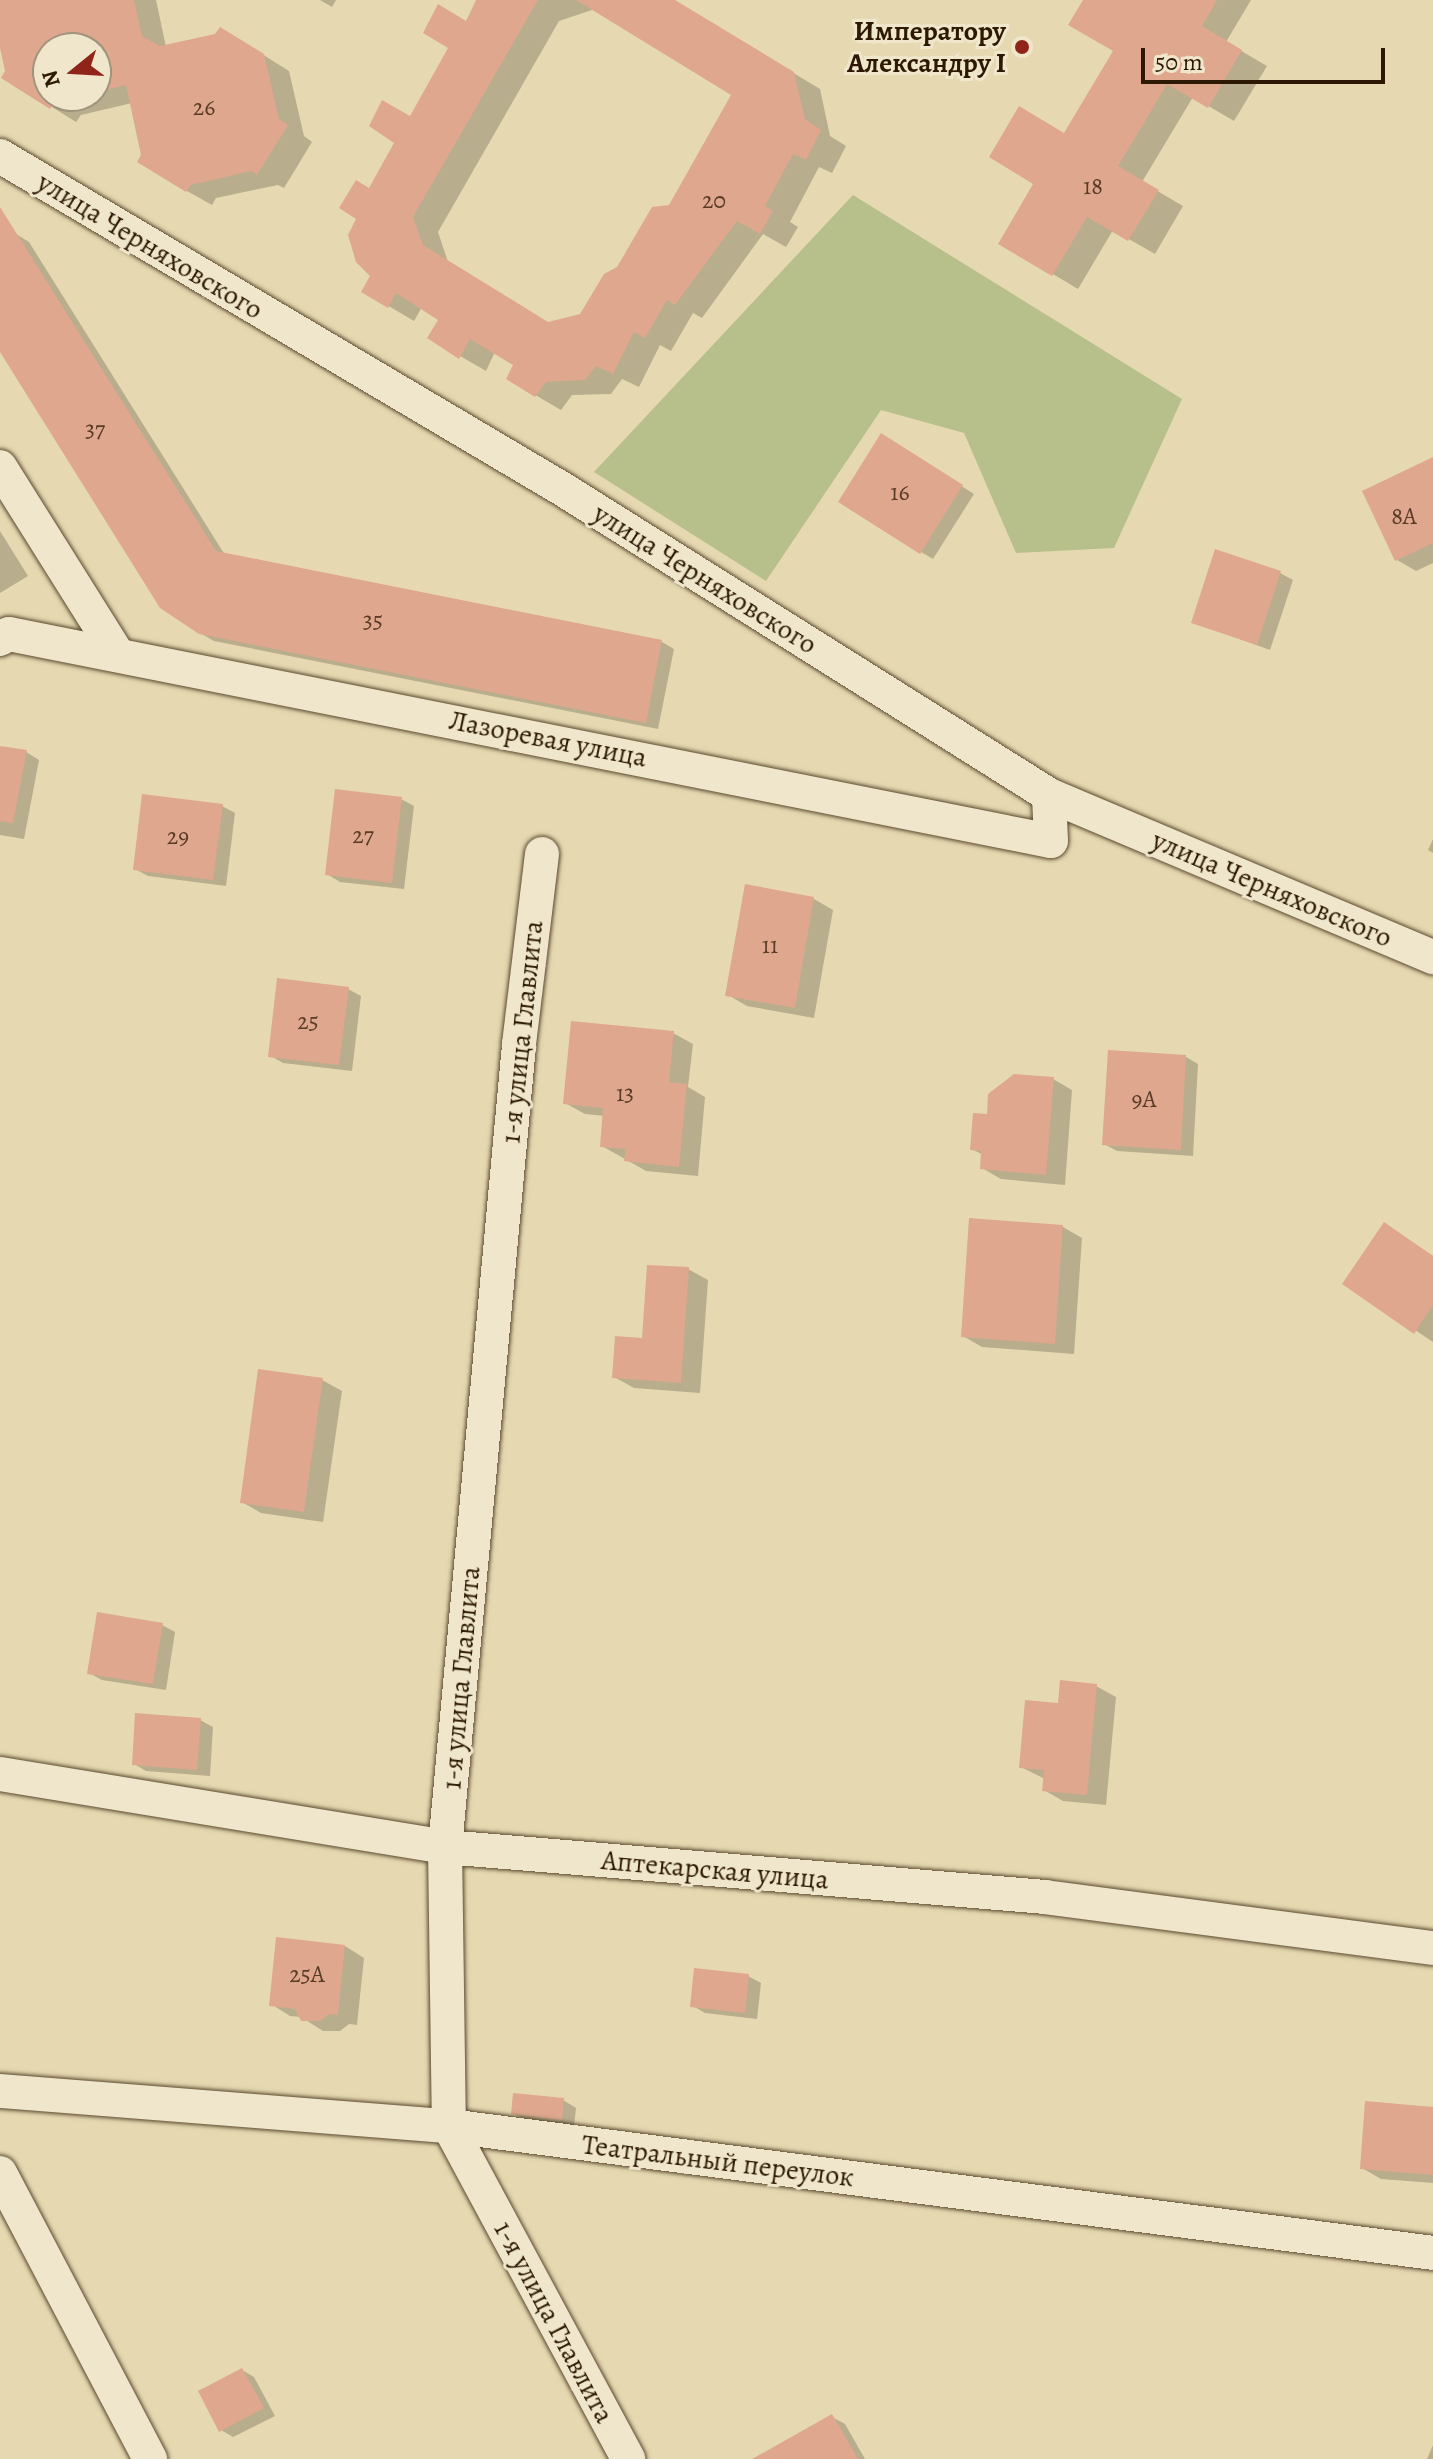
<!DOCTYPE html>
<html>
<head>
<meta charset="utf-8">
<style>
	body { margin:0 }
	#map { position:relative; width:1433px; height:2459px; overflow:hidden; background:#e6d9b1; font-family:Alegreya,serif }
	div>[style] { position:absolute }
	.green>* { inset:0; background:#b7bf8a }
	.shadow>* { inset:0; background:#0003 }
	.building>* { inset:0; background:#dfa78d }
	.roads { filter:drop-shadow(0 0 2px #5b492e) drop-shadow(0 0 2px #5b492e) }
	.minor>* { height:34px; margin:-17px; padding:0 17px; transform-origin:17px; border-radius:17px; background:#efe6cc }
	.dots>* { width:22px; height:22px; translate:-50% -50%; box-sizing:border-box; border:4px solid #efe6cc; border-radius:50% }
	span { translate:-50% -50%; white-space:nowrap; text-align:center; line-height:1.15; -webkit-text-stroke:6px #efe6cc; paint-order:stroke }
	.number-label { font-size:24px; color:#5a3c26 }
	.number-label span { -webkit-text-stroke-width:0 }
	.poi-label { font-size:28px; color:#2d1903; font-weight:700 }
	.right { translate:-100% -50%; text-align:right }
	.street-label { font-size:28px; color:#2d1903 }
	.north { position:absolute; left:32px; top:32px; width:80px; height:80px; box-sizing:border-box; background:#efe6cc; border:2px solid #a1947c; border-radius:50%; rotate:252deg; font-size:22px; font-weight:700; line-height:32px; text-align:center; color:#2d1903 }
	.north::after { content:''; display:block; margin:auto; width:28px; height:36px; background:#8f2418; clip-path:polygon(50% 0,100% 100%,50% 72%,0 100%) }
	.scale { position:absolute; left:1141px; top:48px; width:244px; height:36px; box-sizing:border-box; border:4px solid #2d1903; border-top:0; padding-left:10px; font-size:24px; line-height:28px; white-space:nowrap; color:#2d1903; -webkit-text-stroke:6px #efe6cc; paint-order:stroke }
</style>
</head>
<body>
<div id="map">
	<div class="green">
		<div style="clip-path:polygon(853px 195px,1182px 399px,1114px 548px,1016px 553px,964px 433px,881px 410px,766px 581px,594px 472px)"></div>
	</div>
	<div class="shadow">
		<div style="clip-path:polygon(evenodd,0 0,156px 0,166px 47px,246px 44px,289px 71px,304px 136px,312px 142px,284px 188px,278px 185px,216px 198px,212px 205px,187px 191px,143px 155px,132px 103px,81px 115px,76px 122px,4px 77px,7px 71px,0 39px,0 0,48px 48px,96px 48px,96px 96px,48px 96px,48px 48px)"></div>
		<div style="clip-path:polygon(320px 0,336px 0,332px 7px)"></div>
		<div style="clip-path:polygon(evenodd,478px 0,672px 0,820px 89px,830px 136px,846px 146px,832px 173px,819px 167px,790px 222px,798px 227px,786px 247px,763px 234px,702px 318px,693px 313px,671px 351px,660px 345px,639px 387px,622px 379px,611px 394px,572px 395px,561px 410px,508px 379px,516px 364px,495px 352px,486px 371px,429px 338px,441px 319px,422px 307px,414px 321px,363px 291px,372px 276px,370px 191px,478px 0,595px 9px,734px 94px,670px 207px,581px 316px,548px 324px,448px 262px,438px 232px,559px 21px,595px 9px)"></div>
		<div style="clip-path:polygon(1085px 0,1251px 0,1226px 42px,1267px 66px,1234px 121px,1193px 97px,1142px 182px,1183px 206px,1155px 254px,1113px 230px,1078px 289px,1001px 243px,1116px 51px)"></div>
		<div style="clip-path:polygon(16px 234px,29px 242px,225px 555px,662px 642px,674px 649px,658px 729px,214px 641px,200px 633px,0 348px,0 244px)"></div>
		<div style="clip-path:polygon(894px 443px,974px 494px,933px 559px,921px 552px)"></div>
		<div style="clip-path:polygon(1433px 459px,1433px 563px,1416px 571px,1397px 560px)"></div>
		<div style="clip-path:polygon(0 531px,28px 576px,0 593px)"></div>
		<div style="clip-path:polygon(1280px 573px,1293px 580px,1270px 650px,1193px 622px)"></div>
		<div style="clip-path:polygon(0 748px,26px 752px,39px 760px,24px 839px,0 835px)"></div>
		<div style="clip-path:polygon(401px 799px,414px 806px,404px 889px,340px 882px,327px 874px)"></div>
		<div style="clip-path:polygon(222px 806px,235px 813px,226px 886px,148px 876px,135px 869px)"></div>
		<div style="clip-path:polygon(1433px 839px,1433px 853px,1428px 850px)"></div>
		<div style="clip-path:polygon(747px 887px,814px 899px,833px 910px,814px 1018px,747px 1006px,728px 995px)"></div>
		<div style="clip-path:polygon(348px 989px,361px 996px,352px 1071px,283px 1063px,271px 1056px)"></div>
		<div style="clip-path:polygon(673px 1033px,693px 1044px,688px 1087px,705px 1097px,698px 1176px,646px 1171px,602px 1146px,605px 1116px,585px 1114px,565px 1103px)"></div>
		<div style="clip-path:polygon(1186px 1057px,1198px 1064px,1193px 1156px,1117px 1151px,1104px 1144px)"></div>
		<div style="clip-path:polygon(1053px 1079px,1072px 1090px,1065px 1185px,1001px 1179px,982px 1168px,983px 1155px,972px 1149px,989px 1116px)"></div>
		<div style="clip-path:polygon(1385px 1225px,1433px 1256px,1433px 1342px,1345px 1283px)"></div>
		<div style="clip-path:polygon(1063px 1227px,1082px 1238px,1074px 1354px,982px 1347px,963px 1336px)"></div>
		<div style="clip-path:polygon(688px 1269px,708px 1280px,700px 1393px,634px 1388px,614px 1377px,644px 1340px)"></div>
		<div style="clip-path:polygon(322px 1380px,342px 1391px,323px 1522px,261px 1513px,242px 1502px)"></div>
		<div style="clip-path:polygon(162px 1625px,175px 1632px,166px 1690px,102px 1680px,89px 1673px)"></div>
		<div style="clip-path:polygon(1096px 1686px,1116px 1697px,1106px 1805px,1063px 1801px,1044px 1790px,1045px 1779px,1021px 1767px,1060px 1705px)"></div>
		<div style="clip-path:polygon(200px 1720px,213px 1727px,210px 1776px,146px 1771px,134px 1764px)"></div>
		<div style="clip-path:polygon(345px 1946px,364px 1958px,357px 2025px,349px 2024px,340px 2031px,323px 2031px,301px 2017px,290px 2016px,271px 2004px)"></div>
		<div style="clip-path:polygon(748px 1976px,761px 1983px,757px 2019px,705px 2013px,693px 2006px)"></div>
		<div style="clip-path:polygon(563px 2100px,576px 2108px,574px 2126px,526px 2120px,513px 2113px)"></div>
		<div style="clip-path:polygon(1433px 2109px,1433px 2183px,1381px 2179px,1362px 2168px)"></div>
		<div style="clip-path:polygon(242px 2370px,254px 2377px,275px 2416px,233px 2437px,221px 2430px)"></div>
		<div style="clip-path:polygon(832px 2417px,845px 2424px,865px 2459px,792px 2459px)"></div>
		<div style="clip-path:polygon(1433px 2445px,1433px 2459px,1427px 2459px)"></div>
	</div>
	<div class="building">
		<div style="clip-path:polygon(0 0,134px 0,142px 36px,160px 46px,215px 34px,220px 27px,264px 54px,279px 119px,288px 125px,257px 175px,251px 171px,191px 185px,186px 192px,137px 162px,141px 155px,126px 85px,96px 92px,96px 48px,48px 48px,48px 96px,78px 96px,55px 101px,50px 109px,1px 78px,5px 71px,0 48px)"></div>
		<div style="clip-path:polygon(476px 0,538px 0,413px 217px,423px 245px,548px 322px,580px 314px,604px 274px,617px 267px,652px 207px,669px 205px,731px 95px,576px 0,675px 0,794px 72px,805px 119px,821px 130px,806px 160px,793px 154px,765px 206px,773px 211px,760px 234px,737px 221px,675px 305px,667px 300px,645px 338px,634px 332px,613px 374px,596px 366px,585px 380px,546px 382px,535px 397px,506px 379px,513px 365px,470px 339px,459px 359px,427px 338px,438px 320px,396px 293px,388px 308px,361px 292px,370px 276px,356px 262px,348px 235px,356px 219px,339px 208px,356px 180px,369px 188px,394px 143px,369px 126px,382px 100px,410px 116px,448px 48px,423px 33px,438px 4px,466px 21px)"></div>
		<div style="clip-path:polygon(1083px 0,1217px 0,1202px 26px,1242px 50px,1208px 108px,1167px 84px,1141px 128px,1118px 166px,1159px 190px,1128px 241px,1087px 217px,1052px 276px,998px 244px,1033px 184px,989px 157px,1019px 106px,1064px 133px,1113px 51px,1068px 25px)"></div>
		<div style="clip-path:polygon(0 207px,216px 551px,662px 640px,646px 723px,199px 634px,160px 608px,0 352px)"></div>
		<div style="clip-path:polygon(881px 433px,963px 485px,920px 554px,838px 502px)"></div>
		<div style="clip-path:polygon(1433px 457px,1433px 543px,1395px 561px,1362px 491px)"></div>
		<div style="clip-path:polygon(1215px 549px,1281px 571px,1257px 645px,1191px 623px)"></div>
		<div style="clip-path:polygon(0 746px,27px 750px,13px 823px,0 821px)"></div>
		<div style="clip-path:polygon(335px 789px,402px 797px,392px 883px,325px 875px)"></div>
		<div style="clip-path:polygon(142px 794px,223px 804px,213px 880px,133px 870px)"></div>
		<div style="clip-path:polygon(745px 884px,814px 897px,795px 1008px,725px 996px)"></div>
		<div style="clip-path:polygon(277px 978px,349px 987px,339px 1065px,268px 1057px)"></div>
		<div style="clip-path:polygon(571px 1021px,674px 1031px,669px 1082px,687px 1084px,679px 1167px,624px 1161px,626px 1149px,600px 1147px,603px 1108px,563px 1104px)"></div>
		<div style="clip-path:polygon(1108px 1050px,1186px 1055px,1181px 1150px,1102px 1145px)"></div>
		<div style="clip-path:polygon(1014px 1074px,1054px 1077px,1046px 1175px,980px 1169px,981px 1151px,970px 1150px,973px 1113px,987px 1114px,988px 1094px)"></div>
		<div style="clip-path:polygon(969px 1218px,1063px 1225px,1055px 1344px,961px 1337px)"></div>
		<div style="clip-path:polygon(1384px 1222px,1433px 1256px,1433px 1305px,1414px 1334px,1342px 1284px)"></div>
		<div style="clip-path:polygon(647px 1265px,689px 1267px,681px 1383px,612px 1378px,615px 1336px,642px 1338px)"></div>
		<div style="clip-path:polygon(258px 1369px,323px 1378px,304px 1512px,240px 1503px)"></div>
		<div style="clip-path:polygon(97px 1612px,163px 1623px,153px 1684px,87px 1674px)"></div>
		<div style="clip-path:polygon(1060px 1680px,1097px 1684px,1087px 1795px,1042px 1791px,1044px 1770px,1019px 1768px,1025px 1700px,1058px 1703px)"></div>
		<div style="clip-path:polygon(135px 1713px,201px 1718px,197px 1770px,132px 1765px)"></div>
		<div style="clip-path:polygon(276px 1937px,345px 1945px,338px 2015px,329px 2014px,320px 2021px,301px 2021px,295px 2009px,269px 2006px)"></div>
		<div style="clip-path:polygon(694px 1968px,749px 1974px,745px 2013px,690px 2007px)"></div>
		<div style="clip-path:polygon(513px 2093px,564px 2098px,562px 2120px,511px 2114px)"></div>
		<div style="clip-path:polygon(1365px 2101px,1433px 2107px,1433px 2175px,1360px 2169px)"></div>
		<div style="clip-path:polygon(242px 2368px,264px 2408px,219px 2432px,198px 2391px)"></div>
		<div style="clip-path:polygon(832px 2414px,858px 2459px,752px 2459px)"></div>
	</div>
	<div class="roads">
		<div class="minor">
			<div style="left:0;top:156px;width:655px;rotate:30.63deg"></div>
			<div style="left:564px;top:490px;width:573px;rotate:32.16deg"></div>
			<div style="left:1049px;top:795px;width:417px;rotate:22.9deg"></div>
			<div style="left:0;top:467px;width:222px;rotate:57.9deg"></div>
			<div style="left:0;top:639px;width:10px;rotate:-29deg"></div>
			<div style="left:9px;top:634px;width:1062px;rotate:11.24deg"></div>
			<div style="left:1051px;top:841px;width:46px;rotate:-92.5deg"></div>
			<div style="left:542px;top:854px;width:192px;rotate:96.9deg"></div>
			<div style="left:519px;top:1045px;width:805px;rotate:95.27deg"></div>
			<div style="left:445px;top:1847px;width:279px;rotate:89.2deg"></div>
			<div style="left:449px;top:2126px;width:378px;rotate:61.7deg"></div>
			<div style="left:0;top:1774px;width:451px;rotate:9.3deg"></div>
			<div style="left:445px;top:1847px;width:602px;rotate:4.76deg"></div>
			<div style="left:1045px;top:1897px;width:391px;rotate:7.5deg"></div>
			<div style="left:0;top:2091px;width:450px;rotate:4.5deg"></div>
			<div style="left:449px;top:2126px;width:992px;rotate:7.35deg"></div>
			<div style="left:0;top:2173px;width:323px;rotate:62.3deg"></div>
		</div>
	</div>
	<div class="dots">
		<div style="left:1022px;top:47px;background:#8f2418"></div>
	</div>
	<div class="number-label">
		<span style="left:204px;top:108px">26</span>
		<span style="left:1093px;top:187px">18</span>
		<span style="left:714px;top:201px">20</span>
		<span style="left:95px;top:430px">37</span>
		<span style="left:900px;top:493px">16</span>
		<span style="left:1404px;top:517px">8А</span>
		<span style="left:373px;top:621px">35</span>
		<span style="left:363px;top:836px">27</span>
		<span style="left:178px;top:837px">29</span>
		<span style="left:770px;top:946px">11</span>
		<span style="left:308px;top:1022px">25</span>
		<span style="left:625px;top:1094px">13</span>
		<span style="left:1144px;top:1100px">9А</span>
		<span style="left:307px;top:1975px">25А</span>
	</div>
	<div class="poi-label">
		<span class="right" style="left:1006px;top:47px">Императору<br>Александру I</span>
	</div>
	<div class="street-label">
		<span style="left:150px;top:246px;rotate:31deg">улица Черняховского</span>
		<span style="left:705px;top:579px;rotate:32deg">улица Черняховского</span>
		<span style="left:548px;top:739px;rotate:11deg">Лазоревая улица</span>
		<span style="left:1272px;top:889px;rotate:23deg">улица Черняховского</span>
		<span style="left:522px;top:1032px;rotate:-84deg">1-я улица Главлита</span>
		<span style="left:461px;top:1678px;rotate:-85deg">1-я улица Главлита</span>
		<span style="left:715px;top:1870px;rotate:5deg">Аптекарская улица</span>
		<span style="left:718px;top:2161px;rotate:7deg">Театральный переулок</span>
		<span style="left:554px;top:2322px;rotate:62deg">1-я улица Главлита</span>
	</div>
	<div class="north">N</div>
	<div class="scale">50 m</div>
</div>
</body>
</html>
